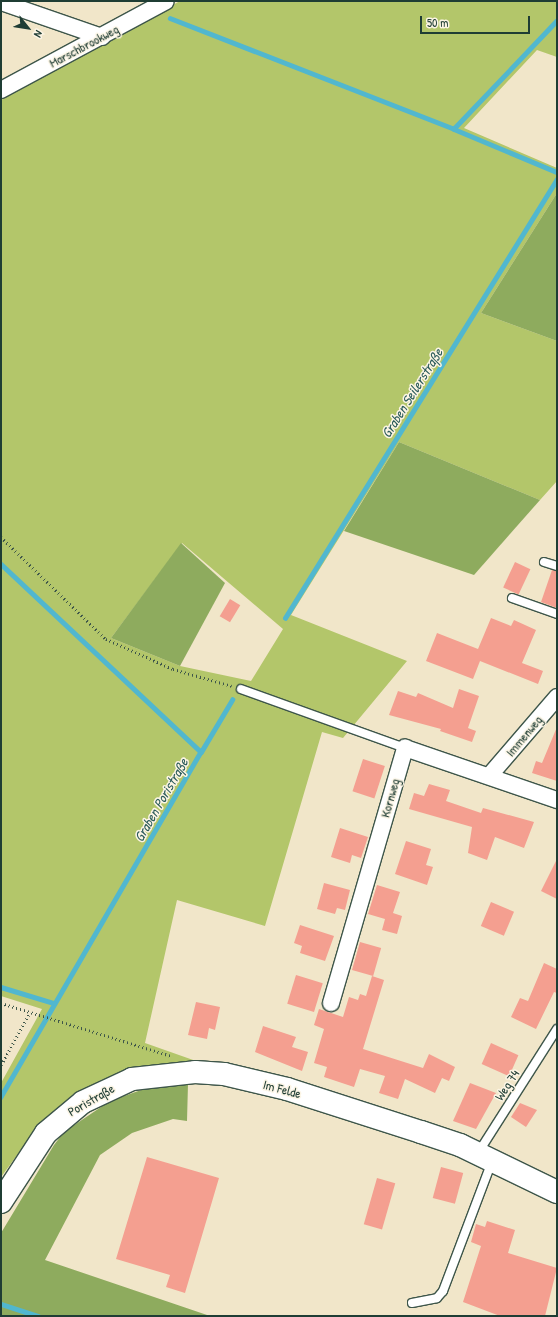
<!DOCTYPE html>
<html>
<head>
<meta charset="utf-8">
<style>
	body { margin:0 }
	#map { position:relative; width:558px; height:1317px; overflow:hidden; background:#f1e6c9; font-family:"Patrick Hand",sans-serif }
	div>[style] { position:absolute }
	.green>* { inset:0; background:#b3c66a }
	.forest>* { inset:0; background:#8eab5e }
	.stream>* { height:4.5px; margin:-2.25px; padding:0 2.25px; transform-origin:2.25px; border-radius:2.25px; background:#51b7cf }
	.building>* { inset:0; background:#f49f90; transform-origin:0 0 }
	.path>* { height:2.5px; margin-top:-1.25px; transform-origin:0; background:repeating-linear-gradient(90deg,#3e564a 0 1px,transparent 0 4px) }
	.roads { filter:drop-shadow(1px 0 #3e564a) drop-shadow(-1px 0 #3e564a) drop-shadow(0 1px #3e564a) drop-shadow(0 -1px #3e564a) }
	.lane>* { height:8px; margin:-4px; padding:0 4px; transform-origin:4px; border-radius:4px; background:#fff }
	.street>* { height:16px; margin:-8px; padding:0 8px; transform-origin:8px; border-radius:8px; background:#fff }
	.secondary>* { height:22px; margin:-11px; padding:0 11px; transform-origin:11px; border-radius:11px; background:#fff }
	span { translate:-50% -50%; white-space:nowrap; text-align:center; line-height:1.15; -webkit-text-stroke:3px #fcf5e5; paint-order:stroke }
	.street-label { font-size:13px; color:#1f3d34 }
	.water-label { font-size:14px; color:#2c5c5b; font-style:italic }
	.frame { position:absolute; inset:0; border:2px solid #1f3d34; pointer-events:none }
	.north { position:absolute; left:8px; top:8px; width:40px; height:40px; -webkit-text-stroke:3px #fcf5e5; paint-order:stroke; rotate:120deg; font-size:11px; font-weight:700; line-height:16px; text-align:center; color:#1f3d34 }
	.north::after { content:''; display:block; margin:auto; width:14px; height:18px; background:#1f3d34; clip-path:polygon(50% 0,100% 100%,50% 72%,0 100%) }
	.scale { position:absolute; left:420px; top:16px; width:110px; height:18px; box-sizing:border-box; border:2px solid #1f3d34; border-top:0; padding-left:5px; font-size:12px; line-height:14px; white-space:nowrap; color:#1f3d34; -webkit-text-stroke:3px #fcf5e5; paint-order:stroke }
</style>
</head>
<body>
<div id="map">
	<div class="green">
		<i style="clip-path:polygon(evenodd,180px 1px,557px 1px,557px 57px,537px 50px,464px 128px,557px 168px,557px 193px,481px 313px,557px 341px,557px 481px,540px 500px,399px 442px,291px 615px,407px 661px,343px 738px,322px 732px,265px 926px,177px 900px,145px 1043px,196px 1061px,133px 1069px,101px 1080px,65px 1103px,37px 1128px,1px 1177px,1px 1083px,42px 1009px,1px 996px,1px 100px,180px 1px,182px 543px,283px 629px,251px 681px,180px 666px,111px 638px,182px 543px)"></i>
	</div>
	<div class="forest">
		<i style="clip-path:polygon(557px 193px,557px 341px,481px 313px)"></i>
		<i style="clip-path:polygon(399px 442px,540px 500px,474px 575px,344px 531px)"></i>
		<i style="clip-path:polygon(181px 543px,225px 583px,180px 666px,111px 638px)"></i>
		<i style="clip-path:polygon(178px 1083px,188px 1084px,187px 1121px,173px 1119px,132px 1133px,100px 1155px,45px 1260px,210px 1316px,1px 1316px,1px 1233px,54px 1145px,64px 1132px,110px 1101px,144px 1089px)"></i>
	</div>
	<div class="stream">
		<i style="left:170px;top:18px;width:305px;rotate:21.3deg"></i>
		<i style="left:557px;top:21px;width:149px;rotate:133.6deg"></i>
		<i style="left:454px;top:129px;width:112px;rotate:22.7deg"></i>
		<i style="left:1px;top:564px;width:274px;rotate:43.2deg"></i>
		<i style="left:201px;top:752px;width:399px;rotate:120.1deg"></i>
		<i style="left:285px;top:618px;width:516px;rotate:-58.22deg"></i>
		<i style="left:201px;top:752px;width:61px;rotate:-59.2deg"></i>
		<i style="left:1px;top:987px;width:55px;rotate:16.8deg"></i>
		<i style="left:1px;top:1304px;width:39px;rotate:18deg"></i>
	</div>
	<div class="building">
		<i style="left:515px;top:562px;width:17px;height:28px;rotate:25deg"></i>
		<i style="clip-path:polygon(552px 570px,557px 571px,557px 608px,541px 602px)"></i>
		<i style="left:230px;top:599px;width:12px;height:20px;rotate:31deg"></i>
		<i style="clip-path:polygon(491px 618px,511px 626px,514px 620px,536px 630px,522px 663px,543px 671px,538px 684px,480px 661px,473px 679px,426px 661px,437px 633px,478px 649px)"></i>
		<i style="clip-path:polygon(459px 689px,479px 696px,468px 728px,476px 731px,472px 742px,440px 731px,441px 729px,389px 715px,398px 691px,416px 697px,418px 693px,453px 708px)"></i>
		<i style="clip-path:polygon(557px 727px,557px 781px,532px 773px,536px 761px,542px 763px)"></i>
		<i style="left:363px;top:759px;width:23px;height:34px;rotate:18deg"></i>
		<i style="clip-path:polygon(429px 784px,450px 790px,446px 801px,481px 813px,483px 808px,534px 822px,524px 848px,495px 837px,487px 860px,468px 853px,472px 827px,409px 809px,414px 793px,424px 796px)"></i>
		<i style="clip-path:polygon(340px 828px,368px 837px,361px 858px,352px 855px,350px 863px,331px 857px)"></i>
		<i style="clip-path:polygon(406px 841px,431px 849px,426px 865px,433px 867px,427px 885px,395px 874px)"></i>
		<i style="clip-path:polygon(557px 859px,557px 899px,541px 891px)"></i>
		<i style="clip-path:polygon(324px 883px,350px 890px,345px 910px,337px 908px,335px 914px,317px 909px)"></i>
		<i style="clip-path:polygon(377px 885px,400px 892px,393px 913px,402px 916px,397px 934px,382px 930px,385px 919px,368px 914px)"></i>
		<i style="left:491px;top:902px;width:25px;height:26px;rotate:23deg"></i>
		<i style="clip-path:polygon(300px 925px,334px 936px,325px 961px,300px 953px,302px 946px,294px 943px)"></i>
		<i style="left:360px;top:942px;width:22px;height:29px;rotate:16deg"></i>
		<i style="clip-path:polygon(544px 963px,557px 969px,557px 993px,554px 992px,536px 1029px,511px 1017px,520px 998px,528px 1001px)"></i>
		<i style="left:296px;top:975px;width:28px;height:30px;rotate:17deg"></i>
		<i style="clip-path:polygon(372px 976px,384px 980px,363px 1049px,423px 1068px,429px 1054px,455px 1067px,449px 1081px,442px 1078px,435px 1093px,405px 1079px,398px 1099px,379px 1093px,385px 1076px,360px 1069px,354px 1087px,324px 1077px,327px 1067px,314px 1063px,324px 1029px,314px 1025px,319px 1009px,343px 1017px,349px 997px,358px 1000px,360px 994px,366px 996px)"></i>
		<i style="clip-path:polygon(196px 1002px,220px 1007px,215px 1030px,209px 1028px,207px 1039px,188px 1035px)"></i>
		<i style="clip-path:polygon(263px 1026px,296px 1037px,292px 1047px,308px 1052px,302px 1071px,255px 1052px)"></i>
		<i style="left:491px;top:1043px;width:30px;height:23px;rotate:24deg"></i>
		<i style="clip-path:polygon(470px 1083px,496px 1093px,476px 1129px,453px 1121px)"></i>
		<i style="clip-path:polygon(520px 1103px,537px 1110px,526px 1127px,511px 1117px)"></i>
		<i style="clip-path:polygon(147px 1157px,219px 1178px,185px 1293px,166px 1287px,170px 1275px,116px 1259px)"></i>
		<i style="left:441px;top:1167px;width:23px;height:32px;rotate:15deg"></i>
		<i style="left:377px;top:1178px;width:19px;height:48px;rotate:16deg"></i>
		<i style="clip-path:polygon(487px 1221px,515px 1230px,508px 1253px,557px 1268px,545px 1316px,500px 1316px,463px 1302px,481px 1246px,471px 1242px,476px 1224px,485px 1227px)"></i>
	</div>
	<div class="path">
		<i style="left:1px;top:537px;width:146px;rotate:44.2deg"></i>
		<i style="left:106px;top:639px;width:73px;rotate:24.1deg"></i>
		<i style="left:173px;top:669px;width:61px;rotate:16.1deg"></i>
		<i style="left:1px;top:1003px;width:178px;rotate:17.3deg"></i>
		<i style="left:1px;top:1065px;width:60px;rotate:-61.3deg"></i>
	</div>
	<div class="roads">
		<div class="lane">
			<i style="left:544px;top:562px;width:14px;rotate:17deg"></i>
			<i style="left:512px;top:598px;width:48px;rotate:19.6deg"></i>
			<i style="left:241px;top:689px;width:174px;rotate:19.8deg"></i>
			<i style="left:478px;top:1153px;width:147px;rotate:-57.5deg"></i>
			<i style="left:412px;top:1303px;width:25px;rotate:-11deg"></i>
			<i style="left:437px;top:1298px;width:9px;rotate:-49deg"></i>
			<i style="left:443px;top:1291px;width:139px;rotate:-69.3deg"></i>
		</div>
		<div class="street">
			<i style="left:1px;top:2px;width:107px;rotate:19.1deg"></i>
			<i style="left:1px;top:90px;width:187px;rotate:-28.3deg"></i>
			<i style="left:490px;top:775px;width:103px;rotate:-49.3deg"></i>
			<i style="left:331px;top:1003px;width:266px;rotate:-73.8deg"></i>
			<i style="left:405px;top:748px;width:161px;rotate:18.9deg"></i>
		</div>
		<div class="secondary">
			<i style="left:1px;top:1202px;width:82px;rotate:-56.9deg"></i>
			<i style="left:46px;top:1133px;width:48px;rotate:-40deg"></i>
			<i style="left:83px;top:1102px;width:54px;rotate:-25.1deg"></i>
			<i style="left:132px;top:1079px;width:63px;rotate:-6.3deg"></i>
			<i style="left:195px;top:1072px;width:29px;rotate:4deg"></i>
			<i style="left:224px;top:1074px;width:65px;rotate:13.4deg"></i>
			<i style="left:287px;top:1089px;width:141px;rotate:17.8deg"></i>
			<i style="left:421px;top:1132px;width:41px;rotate:18.4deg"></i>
			<i style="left:460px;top:1145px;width:108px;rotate:25.9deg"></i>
		</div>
	</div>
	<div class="street-label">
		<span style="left:84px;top:46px;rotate:-28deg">Marschbrookweg</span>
		<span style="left:524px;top:736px;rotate:-50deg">Immenweg</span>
		<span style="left:390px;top:798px;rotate:-74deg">Kornweg</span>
		<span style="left:507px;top:1085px;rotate:-57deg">Weg 74</span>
		<span style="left:282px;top:1089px;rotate:15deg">Im Felde</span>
		<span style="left:91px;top:1100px;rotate:-30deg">Poristraße</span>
	</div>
	<div class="water-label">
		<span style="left:412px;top:393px;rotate:-58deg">Graben Seilerstraße</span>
		<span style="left:161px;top:800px;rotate:-60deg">Graben Poristraße</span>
	</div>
	<div class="frame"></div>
	<div class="north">N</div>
	<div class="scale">50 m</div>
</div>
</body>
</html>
